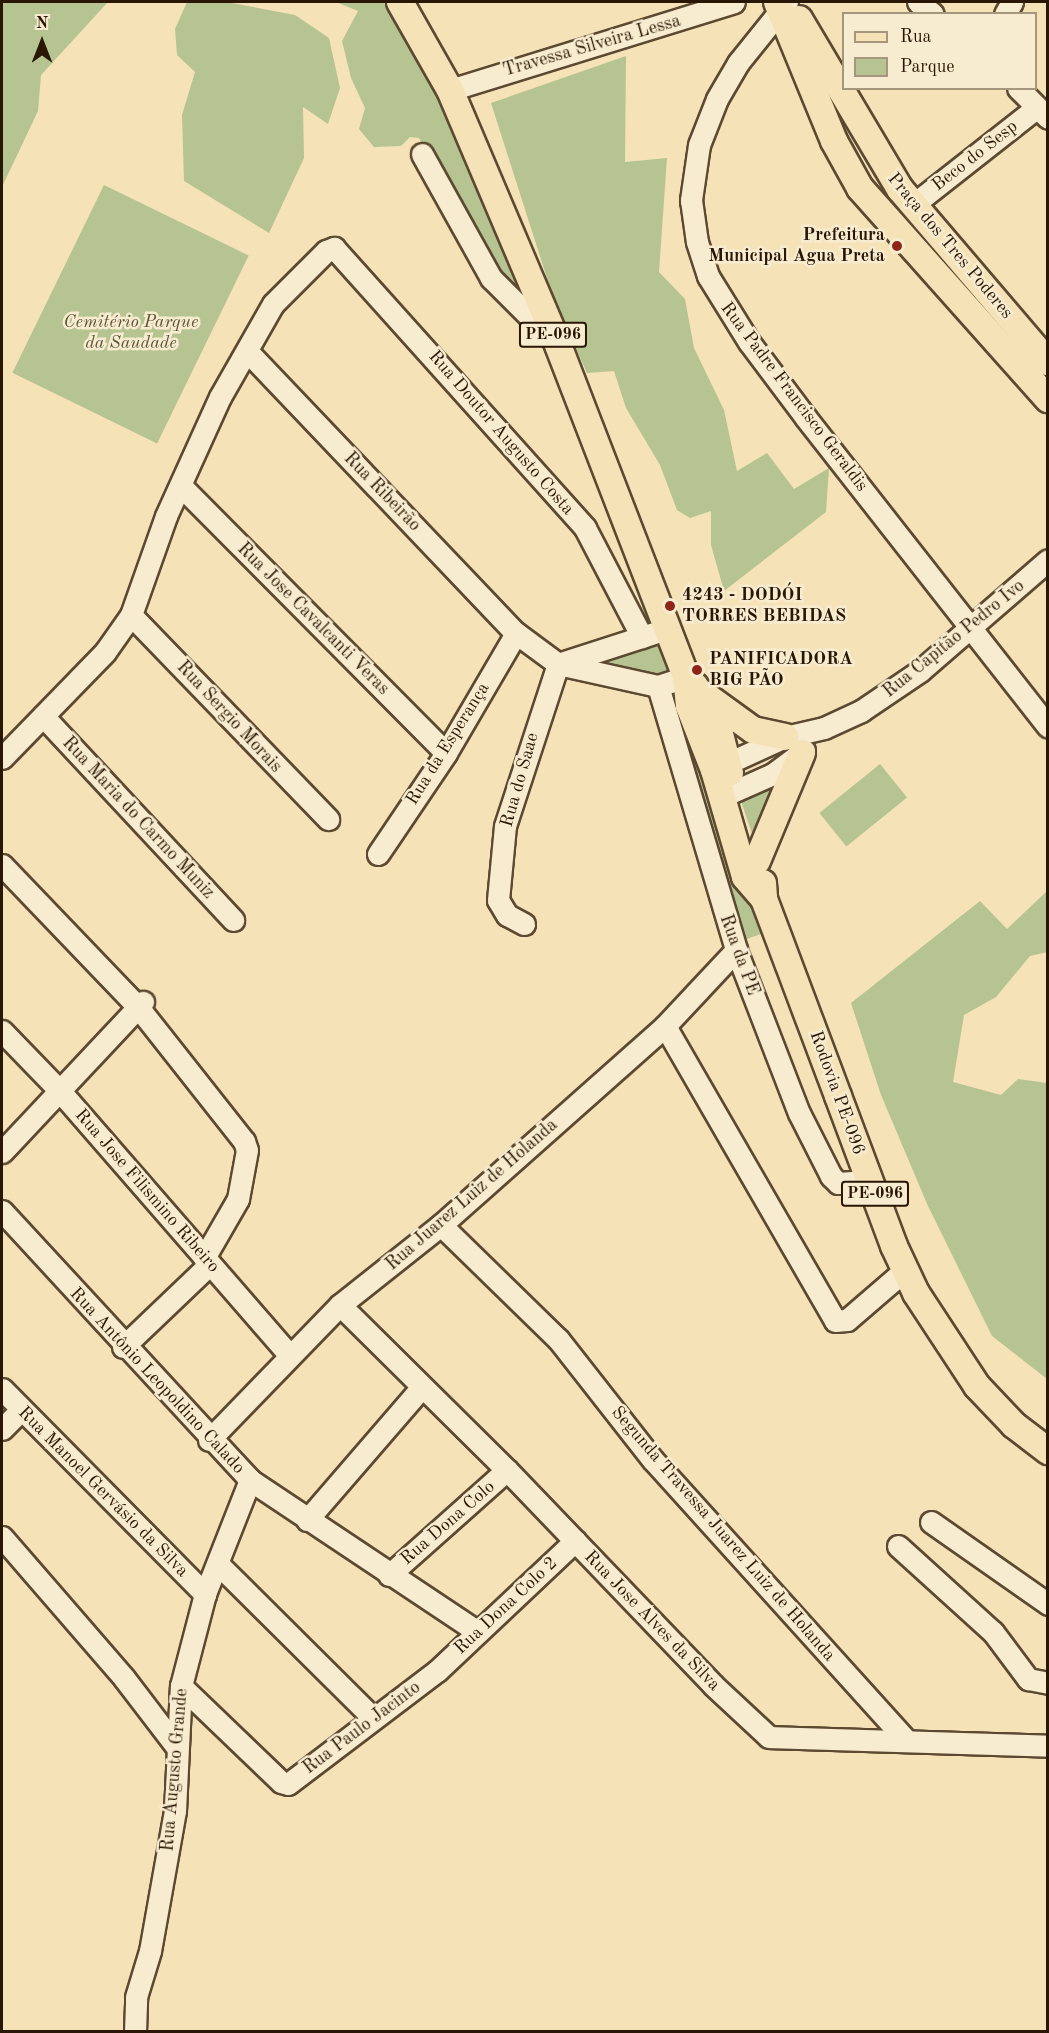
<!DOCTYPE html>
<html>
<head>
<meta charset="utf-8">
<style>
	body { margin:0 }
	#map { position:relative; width:1049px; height:2033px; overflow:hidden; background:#f5e2b7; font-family:"Old Standard TT",serif }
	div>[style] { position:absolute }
	.green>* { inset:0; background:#b6c492; transform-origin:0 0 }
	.roads { filter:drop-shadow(2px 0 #5c4931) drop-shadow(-2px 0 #5c4931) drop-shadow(0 2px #5c4931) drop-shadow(0 -2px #5c4931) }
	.minor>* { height:21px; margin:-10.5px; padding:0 10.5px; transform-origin:10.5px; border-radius:10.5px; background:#f8ecd0 }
	.major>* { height:26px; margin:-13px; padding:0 13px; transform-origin:13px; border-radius:13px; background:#f5e2b7 }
	.dots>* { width:16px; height:16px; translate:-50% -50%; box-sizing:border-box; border:3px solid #f8ecd0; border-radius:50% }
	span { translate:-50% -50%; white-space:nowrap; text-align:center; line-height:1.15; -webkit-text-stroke:5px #f8ecd0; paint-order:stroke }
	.shield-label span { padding:2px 4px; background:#f8ecd0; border:2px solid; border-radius:4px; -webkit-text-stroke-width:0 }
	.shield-label { font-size:16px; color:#291604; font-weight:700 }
	.street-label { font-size:18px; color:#291604 }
	.poi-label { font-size:18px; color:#291604; font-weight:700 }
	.right { translate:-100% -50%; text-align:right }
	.left { translate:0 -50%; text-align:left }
	.park-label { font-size:18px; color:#5a5336; font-style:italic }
	.frame { position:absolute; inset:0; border:3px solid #291604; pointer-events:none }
	.legend { position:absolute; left:842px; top:12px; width:195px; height:78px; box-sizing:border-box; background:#f8ecd0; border:2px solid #a5967e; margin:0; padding:8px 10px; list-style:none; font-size:18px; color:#291604 }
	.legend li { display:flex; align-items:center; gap:12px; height:30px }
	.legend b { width:30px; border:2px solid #a5967e }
	.north { position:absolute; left:12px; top:12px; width:60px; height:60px; -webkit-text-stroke:4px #f8ecd0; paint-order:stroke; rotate:0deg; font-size:16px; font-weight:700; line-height:24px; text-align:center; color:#291604 }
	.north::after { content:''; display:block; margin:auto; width:21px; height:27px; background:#291604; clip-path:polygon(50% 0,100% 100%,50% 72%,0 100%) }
</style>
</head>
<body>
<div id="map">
	<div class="green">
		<i style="clip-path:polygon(2px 2px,108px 2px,41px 75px,38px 111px,2px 187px)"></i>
		<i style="clip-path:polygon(187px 2px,232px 3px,295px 15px,329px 38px,340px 88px,328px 124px,303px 107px,304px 158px,269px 233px,184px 181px,182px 115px,195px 72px,177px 55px,175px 29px)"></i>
		<i style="clip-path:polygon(336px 2px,404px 2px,532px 307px,501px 271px,419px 138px,410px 137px,401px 146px,374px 147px,359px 129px,365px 108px,351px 78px,342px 41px,358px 11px)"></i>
		<i style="clip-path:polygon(626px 56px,625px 162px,667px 158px,659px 272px,685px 299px,694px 348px,724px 410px,737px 471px,767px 453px,794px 489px,829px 468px,826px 512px,724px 591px,711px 545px,711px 511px,690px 518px,677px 510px,660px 465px,626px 408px,614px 371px,587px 373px,554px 300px,491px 103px)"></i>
		<i style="left:104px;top:185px;width:161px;height:209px;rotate:26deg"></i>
		<i style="clip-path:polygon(657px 639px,671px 678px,655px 682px,591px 661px)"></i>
		<i style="clip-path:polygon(681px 709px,761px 934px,741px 941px,668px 714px)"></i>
		<i style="left:880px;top:764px;width:43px;height:78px;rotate:51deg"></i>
		<i style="clip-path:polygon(788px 777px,757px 848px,736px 787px)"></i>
		<i style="clip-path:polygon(1047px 891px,1047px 952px,1030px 956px,996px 997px,964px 1015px,953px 1082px,1001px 1095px,1018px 1079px,1047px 1083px,1047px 1379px,992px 1336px,928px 1206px,881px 1095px,851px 1003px,980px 901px,1007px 929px)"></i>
	</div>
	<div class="roads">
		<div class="minor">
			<i style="left:787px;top:2px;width:78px;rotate:128.8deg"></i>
			<i style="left:738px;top:63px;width:42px;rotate:120.3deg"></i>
			<i style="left:717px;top:99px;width:49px;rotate:111.4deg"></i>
			<i style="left:699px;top:145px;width:56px;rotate:98.3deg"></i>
			<i style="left:691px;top:200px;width:42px;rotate:81.9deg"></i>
			<i style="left:697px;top:242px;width:36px;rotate:72deg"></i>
			<i style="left:708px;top:276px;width:78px;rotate:58.2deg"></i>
			<i style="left:749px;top:342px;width:95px;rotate:53.1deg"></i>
			<i style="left:806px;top:418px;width:392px;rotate:51.9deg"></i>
			<i style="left:918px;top:2px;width:19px;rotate:39deg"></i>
			<i style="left:1005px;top:14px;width:14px;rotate:-60deg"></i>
			<i style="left:1018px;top:88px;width:42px;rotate:45deg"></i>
			<i style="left:450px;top:90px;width:297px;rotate:-17.2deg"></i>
			<i style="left:422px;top:154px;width:142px;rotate:60.9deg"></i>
			<i style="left:491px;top:278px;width:93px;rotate:45deg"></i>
			<i style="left:914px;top:204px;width:155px;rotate:-38.2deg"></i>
			<i style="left:247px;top:351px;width:390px;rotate:46.4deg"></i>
			<i style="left:516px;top:633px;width:52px;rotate:36.4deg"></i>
			<i style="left:558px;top:664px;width:102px;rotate:12.4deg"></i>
			<i style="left:658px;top:686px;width:29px;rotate:-18deg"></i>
			<i style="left:181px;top:486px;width:376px;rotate:45.2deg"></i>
			<i style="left:131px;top:615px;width:284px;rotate:46deg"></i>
			<i style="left:558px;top:664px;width:101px;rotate:-17.9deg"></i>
			<i style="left:658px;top:686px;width:275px;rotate:73.5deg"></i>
			<i style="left:736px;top:950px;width:175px;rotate:68.9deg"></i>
			<i style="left:799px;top:1113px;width:71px;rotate:63.1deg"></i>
			<i style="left:831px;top:1176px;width:10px;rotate:45deg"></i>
			<i style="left:838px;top:1183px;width:32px;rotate:-4deg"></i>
			<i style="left:43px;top:716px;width:279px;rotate:47deg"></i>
			<i style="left:2px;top:758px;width:148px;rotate:-45.8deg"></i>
			<i style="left:105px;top:652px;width:45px;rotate:-54.9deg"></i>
			<i style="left:131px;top:615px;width:105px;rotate:-70.5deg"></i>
			<i style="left:166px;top:516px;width:131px;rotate:-65.6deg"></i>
			<i style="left:220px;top:397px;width:107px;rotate:-60.3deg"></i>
			<i style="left:273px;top:304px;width:75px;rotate:-45deg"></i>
			<i style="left:326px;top:251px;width:9px;rotate:-21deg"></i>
			<i style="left:334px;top:248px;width:376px;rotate:48.1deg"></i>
			<i style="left:585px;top:528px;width:123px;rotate:62.4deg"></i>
			<i style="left:715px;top:769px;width:77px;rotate:-24.6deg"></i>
			<i style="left:785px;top:737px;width:40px;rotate:-13deg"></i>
			<i style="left:824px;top:728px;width:41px;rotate:-24.7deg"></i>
			<i style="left:861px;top:711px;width:71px;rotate:-34.1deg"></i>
			<i style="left:920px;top:671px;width:169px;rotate:-40.9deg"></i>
			<i style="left:721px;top:797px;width:57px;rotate:-23.9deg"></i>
			<i style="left:773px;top:774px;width:39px;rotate:-37deg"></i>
			<i style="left:378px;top:854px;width:122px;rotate:-56deg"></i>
			<i style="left:446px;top:753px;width:139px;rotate:-59.7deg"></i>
			<i style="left:2px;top:865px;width:197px;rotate:46.2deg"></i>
			<i style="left:138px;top:1007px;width:171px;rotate:51.7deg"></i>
			<i style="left:244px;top:1141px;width:9px;rotate:72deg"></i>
			<i style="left:247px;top:1150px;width:50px;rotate:100.4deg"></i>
			<i style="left:238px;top:1199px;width:68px;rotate:120deg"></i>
			<i style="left:524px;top:924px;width:19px;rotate:-152deg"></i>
			<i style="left:507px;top:915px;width:17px;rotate:-121deg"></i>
			<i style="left:498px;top:900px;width:74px;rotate:-84.6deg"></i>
			<i style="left:505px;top:826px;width:170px;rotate:-71.9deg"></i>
			<i style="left:665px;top:1026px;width:340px;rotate:60deg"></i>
			<i style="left:835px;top:1321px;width:12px;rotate:-5deg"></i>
			<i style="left:847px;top:1320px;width:77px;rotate:-40.8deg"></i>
			<i style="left:2px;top:1031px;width:82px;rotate:46deg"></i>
			<i style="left:59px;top:1090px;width:351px;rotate:49deg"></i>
			<i style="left:2px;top:1152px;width:206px;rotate:-46.8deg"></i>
			<i style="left:2px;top:1211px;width:366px;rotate:47.3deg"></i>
			<i style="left:250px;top:1480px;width:274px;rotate:33.7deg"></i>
			<i style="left:441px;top:1225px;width:163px;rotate:44.3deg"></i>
			<i style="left:558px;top:1339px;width:154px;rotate:51.9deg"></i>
			<i style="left:653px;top:1460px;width:376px;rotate:47.9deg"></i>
			<i style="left:340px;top:1305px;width:235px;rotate:44.7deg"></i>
			<i style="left:507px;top:1470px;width:298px;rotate:46.2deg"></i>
			<i style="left:713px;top:1685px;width:76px;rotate:42.9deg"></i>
			<i style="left:769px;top:1737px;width:279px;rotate:1.8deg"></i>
			<i style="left:123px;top:1347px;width:120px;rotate:-43.7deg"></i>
			<i style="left:2px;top:1389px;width:289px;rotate:45.3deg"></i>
			<i style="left:2px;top:1429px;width:27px;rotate:-45deg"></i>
			<i style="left:209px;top:1440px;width:188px;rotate:-45.9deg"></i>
			<i style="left:340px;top:1305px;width:129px;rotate:-38.4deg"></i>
			<i style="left:441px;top:1225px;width:300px;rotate:-41.6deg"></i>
			<i style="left:665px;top:1026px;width:104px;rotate:-46.9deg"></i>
			<i style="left:307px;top:1520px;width:174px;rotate:-49.2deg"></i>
			<i style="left:931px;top:1522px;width:143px;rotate:35deg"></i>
			<i style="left:2px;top:1537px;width:186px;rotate:49.1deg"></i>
			<i style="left:124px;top:1678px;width:86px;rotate:52.6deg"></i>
			<i style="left:898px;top:1546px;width:128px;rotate:42.2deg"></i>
			<i style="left:993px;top:1632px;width:59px;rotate:53.3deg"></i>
			<i style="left:1028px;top:1679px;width:20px;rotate:11deg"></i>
			<i style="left:218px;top:1564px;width:218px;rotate:44.8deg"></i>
			<i style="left:389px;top:1575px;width:158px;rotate:-41.7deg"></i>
			<i style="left:181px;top:1686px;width:139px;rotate:43.8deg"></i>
			<i style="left:281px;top:1782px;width:7px;rotate:16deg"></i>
			<i style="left:288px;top:1784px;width:187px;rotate:-37.2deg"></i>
			<i style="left:437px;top:1671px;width:190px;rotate:-43.3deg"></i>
			<i style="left:135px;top:2032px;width:35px;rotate:-88deg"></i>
			<i style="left:136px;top:1997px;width:48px;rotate:-73.1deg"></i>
			<i style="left:150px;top:1951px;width:142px;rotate:-79.9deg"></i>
			<i style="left:175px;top:1811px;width:125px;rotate:-87.3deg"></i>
			<i style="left:181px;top:1686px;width:95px;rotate:-75.4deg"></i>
			<i style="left:205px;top:1594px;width:123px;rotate:-68.5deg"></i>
		</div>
		<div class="major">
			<i style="left:400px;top:2px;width:101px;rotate:60.4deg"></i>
			<i style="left:450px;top:90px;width:277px;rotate:67deg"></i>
			<i style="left:558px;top:345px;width:356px;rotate:68.9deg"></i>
			<i style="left:686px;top:677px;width:29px;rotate:84deg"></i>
			<i style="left:689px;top:706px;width:69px;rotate:68.7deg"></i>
			<i style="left:714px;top:770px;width:111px;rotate:73.8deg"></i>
			<i style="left:745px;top:877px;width:29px;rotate:49deg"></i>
			<i style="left:777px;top:2px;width:150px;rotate:67.7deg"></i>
			<i style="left:834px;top:141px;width:54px;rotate:61deg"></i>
			<i style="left:860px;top:188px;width:283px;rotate:48.3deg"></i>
			<i style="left:799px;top:19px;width:198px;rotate:59.3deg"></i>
			<i style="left:900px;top:189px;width:228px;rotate:49.5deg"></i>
			<i style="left:695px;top:686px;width:54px;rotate:62.5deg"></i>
			<i style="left:720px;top:734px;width:40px;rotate:75.6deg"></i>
			<i style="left:702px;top:693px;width:63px;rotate:36deg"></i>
			<i style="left:753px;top:730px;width:33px;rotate:12deg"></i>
			<i style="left:757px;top:861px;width:117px;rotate:-67.4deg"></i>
			<i style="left:763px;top:883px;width:16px;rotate:86deg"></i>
			<i style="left:764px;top:899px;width:210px;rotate:69.4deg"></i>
			<i style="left:838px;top:1096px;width:160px;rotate:69.5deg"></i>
			<i style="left:894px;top:1246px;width:52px;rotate:64.9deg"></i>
			<i style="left:916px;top:1293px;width:111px;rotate:56.7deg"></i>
			<i style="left:977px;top:1386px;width:54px;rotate:46.5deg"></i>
			<i style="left:1014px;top:1425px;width:43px;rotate:37.4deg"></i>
		</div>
	</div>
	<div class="dots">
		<i style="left:897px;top:246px;background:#8f2418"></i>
		<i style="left:670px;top:606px;background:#8f2418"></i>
		<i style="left:697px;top:670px;background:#8f2418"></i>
	</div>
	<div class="shield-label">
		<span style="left:553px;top:335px">PE-096</span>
		<span style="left:875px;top:1194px">PE-096</span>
	</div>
	<div class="street-label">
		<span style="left:592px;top:46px;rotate:-16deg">Travessa Silveira Lessa</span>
		<span style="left:975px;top:156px;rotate:-38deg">Beco do Sesp</span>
		<span style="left:950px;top:246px;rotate:50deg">Praça dos Tres Poderes</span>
		<span style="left:794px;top:397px;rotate:53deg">Rua Padre Francisco Geraldis</span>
		<span style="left:501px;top:433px;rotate:49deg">Rua Doutor Augusto Costa</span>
		<span style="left:382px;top:492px;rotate:46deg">Rua Ribeirão</span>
		<span style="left:313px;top:619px;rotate:45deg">Rua Jose Cavalcanti Veras</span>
		<span style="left:954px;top:639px;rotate:-39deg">Rua Capitão Pedro Ivo</span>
		<span style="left:229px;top:717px;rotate:47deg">Rua Sergio Morais</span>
		<span style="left:448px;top:744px;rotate:-58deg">Rua da Esperança</span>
		<span style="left:520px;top:780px;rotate:-74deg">Rua do Saae</span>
		<span style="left:138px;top:818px;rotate:47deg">Rua Maria do Carmo Muniz</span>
		<span style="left:739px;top:955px;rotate:70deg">Rua da PE</span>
		<span style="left:837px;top:1093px;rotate:70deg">Rodovia PE-096</span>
		<span style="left:147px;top:1191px;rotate:49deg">Rua Jose Filismino Ribeiro</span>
		<span style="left:472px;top:1195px;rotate:-41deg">Rua Juarez Luiz de Holanda</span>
		<span style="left:157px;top:1381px;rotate:47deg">Rua Antônio Leopoldino Calado</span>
		<span style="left:103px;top:1492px;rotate:45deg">Rua Manoel Gervásio da Silva</span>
		<span style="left:448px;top:1523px;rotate:-41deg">Rua Dona Colo</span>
		<span style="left:723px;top:1534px;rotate:49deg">Segunda Travessa Juarez Luiz de Holanda</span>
		<span style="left:506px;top:1606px;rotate:-43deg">Rua Dona Colo 2</span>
		<span style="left:652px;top:1621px;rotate:46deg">Rua Jose Alves da Silva</span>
		<span style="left:362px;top:1728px;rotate:-37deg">Rua Paulo Jacinto</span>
		<span style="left:175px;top:1770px;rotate:-85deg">Rua Augusto Grande</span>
	</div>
	<div class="poi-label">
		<span class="right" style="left:885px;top:246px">Prefeitura<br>Municipal Agua Preta</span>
		<span class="left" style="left:682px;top:606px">4243 - DODÓI<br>TORRES BEBIDAS</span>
		<span class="left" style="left:709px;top:670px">PANIFICADORA<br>BIG PÃO</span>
	</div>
	<div class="park-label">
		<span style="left:131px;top:333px">Cemitério Parque<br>da Saudade</span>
	</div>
	<div class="frame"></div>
	<ul class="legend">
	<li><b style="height:8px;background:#f5e2b7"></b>Rua</li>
	<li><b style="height:16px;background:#b6c492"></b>Parque</li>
	</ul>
	<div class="north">N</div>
</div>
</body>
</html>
